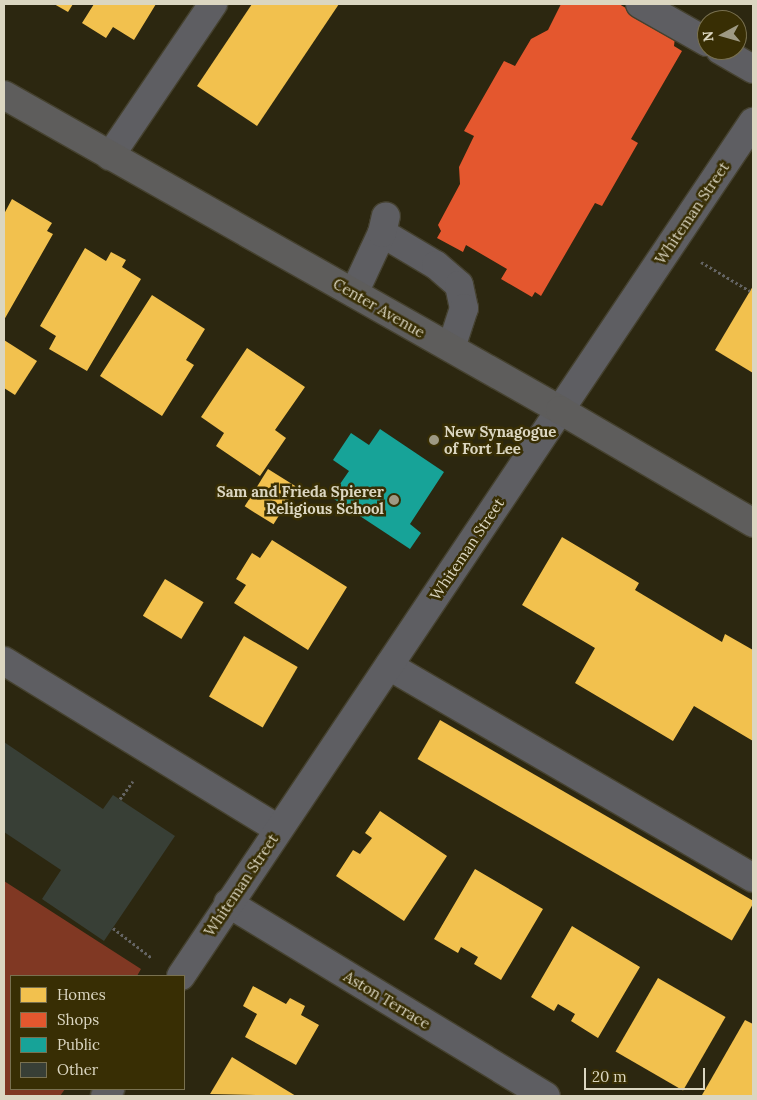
<!DOCTYPE html>
<html>
<head>
<meta charset="utf-8">
<style>
	body { margin:0 }
	#map { position:relative; width:757px; height:1100px; overflow:hidden; background:#2c2710; font-family:Lora,serif }
	div>[style] { position:absolute }
	.green>* { inset:0; background:#803823 }
	.homes>* { inset:0; background:#f2c14e; transform-origin:0 0 }
	.shops>* { inset:0; background:#e4572e }
	.public>* { inset:0; background:#17a398 }
	.building>* { inset:0; background:#383f36 }
	.path>* { height:3px; margin-top:-1.5px; transform-origin:0; background:repeating-linear-gradient(90deg,#646463 0 2.5px,transparent 0 5px) }
	.roads { filter:drop-shadow(1px 0 #45412f) drop-shadow(-1px 0 #45412f) drop-shadow(0 1px #45412f) drop-shadow(0 -1px #45412f) }
	.minor>* { height:28px; margin:-14px; padding:0 14px; transform-origin:14px; border-radius:14px; background:#5e5e62 }
	.major>* { height:28px; margin:-14px; padding:0 14px; transform-origin:14px; border-radius:14px; background:#5e5d5c }
	.dots>* { width:14px; height:14px; translate:-50% -50%; box-sizing:border-box; border:2px solid #382e04; border-radius:50% }
	span { translate:-50% -50%; white-space:nowrap; text-align:center; line-height:1.15; -webkit-text-stroke:5px #382e04; paint-order:stroke }
	.street-label { font-size:15px; color:#dbd6c1 }
	.poi-label { font-size:15px; color:#dbd6c1; font-weight:700 }
	.left { translate:0 -50%; text-align:left }
	.right { translate:-100% -50%; text-align:right }
	.frame { position:absolute; inset:0; border:5px solid #dbd6c1; pointer-events:none }
	.legend { position:absolute; left:10px; top:975px; width:175px; height:115px; box-sizing:border-box; background:#382e04; border:1px solid #797150; margin:0; padding:6px 9px; list-style:none; font-size:15px; color:#dbd6c1 }
	.legend li { display:flex; align-items:center; gap:10px; height:25px }
	.legend b { width:25px; border:1px solid #797150 }
	.north { position:absolute; left:697px; top:10px; width:50px; height:50px; box-sizing:border-box; background:#382e04; border:1px solid #797150; border-radius:50%; rotate:264deg; font-size:14px; font-weight:700; line-height:20px; text-align:center; color:#dbd6c1 }
	.north::after { content:''; display:block; margin:auto; width:18px; height:22px; background:#9e9983; clip-path:polygon(50% 0,100% 100%,50% 72%,0 100%) }
	.scale { position:absolute; left:584px; top:1068px; width:121px; height:22px; box-sizing:border-box; border:2px solid #dbd6c1; border-top:0; padding-left:6px; font-size:15px; line-height:18px; white-space:nowrap; color:#dbd6c1; -webkit-text-stroke:4px #382e04; paint-order:stroke }
</style>
</head>
<body>
<div id="map">
	<div class="green">
		<i style="clip-path:polygon(4px 881px,141px 969px,137px 976px,11px 976px,11px 1089px,65px 1089px,60px 1096px,4px 1096px)"></i>
	</div>
	<div class="homes">
		<i style="clip-path:polygon(54px 4px,73px 4px,68px 12px)"></i>
		<i style="clip-path:polygon(94px 4px,156px 4px,134px 40px,113px 27px,106px 38px,82px 23px)"></i>
		<i style="clip-path:polygon(252px 4px,339px 4px,257px 126px,197px 86px)"></i>
		<i style="clip-path:polygon(12px 199px,52px 223px,47px 231px,53px 234px,4px 320px,4px 214px)"></i>
		<i style="clip-path:polygon(85px 248px,106px 261px,111px 252px,126px 260px,122px 267px,141px 279px,87px 371px,49px 349px,56px 336px,40px 326px)"></i>
		<i style="clip-path:polygon(753px 286px,753px 373px,715px 350px)"></i>
		<i style="clip-path:polygon(152px 295px,205px 329px,186px 360px,194px 365px,162px 416px,100px 376px)"></i>
		<i style="clip-path:polygon(4px 340px,37px 361px,15px 395px,4px 388px)"></i>
		<i style="clip-path:polygon(247px 348px,305px 387px,275px 430px,286px 438px,260px 476px,216px 446px,224px 433px,201px 417px)"></i>
		<i style="left:268px;top:469px;width:34px;height:44px;rotate:32deg"></i>
		<i style="clip-path:polygon(562px 537px,639px 583px,635px 590px,722px 642px,725px 634px,753px 650px,753px 741px,694px 706px,673px 741px,575px 683px,595px 648px,522px 605px)"></i>
		<i style="clip-path:polygon(272px 540px,347px 587px,308px 650px,234px 603px,246px 585px,236px 579px,252px 553px,260px 558px)"></i>
		<i style="left:165px;top:579px;width:45px;height:43px;rotate:31deg"></i>
		<i style="left:244px;top:636px;width:62px;height:70px;rotate:30deg"></i>
		<i style="left:440px;top:720px;width:363px;height:45px;rotate:30deg"></i>
		<i style="clip-path:polygon(380px 811px,447px 856px,404px 921px,336px 876px,353px 850px,360px 854px,372px 838px,365px 833px)"></i>
		<i style="clip-path:polygon(475px 869px,543px 909px,501px 980px,474px 964px,478px 957px,461px 947px,458px 953px,434px 939px)"></i>
		<i style="clip-path:polygon(572px 926px,640px 967px,598px 1038px,571px 1021px,575px 1014px,558px 1004px,554px 1011px,531px 997px)"></i>
		<i style="left:658px;top:978px;width:78px;height:85px;rotate:30deg"></i>
		<i style="clip-path:polygon(253px 986px,286px 1004px,290px 998px,305px 1006px,301px 1015px,319px 1025px,296px 1065px,245px 1037px,257px 1014px,243px 1006px)"></i>
		<i style="clip-path:polygon(745px 1020px,753px 1024px,753px 1096px,702px 1095px)"></i>
		<i style="clip-path:polygon(232px 1057px,296px 1096px,210px 1094px)"></i>
	</div>
	<div class="shops">
		<i style="clip-path:polygon(561px 4px,619px 4px,675px 37px,674px 46px,682px 51px,631px 139px,638px 143px,602px 206px,595px 203px,541px 296px,535px 292px,532px 297px,501px 279px,507px 269px,466px 245px,463px 252px,437px 238px,441px 231px,438px 225px,460px 184px,459px 167px,474px 136px,464px 131px,504px 61px,515px 66px,531px 39px,548px 30px)"></i>
	</div>
	<div class="public">
		<i style="clip-path:polygon(380px 429px,444px 472px,410px 524px,421px 533px,410px 549px,331px 497px,349px 471px,333px 460px,351px 433px,369px 445px)"></i>
	</div>
	<div class="building">
		<i style="clip-path:polygon(4px 742px,103px 809px,113px 795px,175px 836px,104px 941px,42px 899px,61px 870px,4px 832px)"></i>
	</div>
	<div class="path">
		<i style="left:701px;top:262px;width:57px;rotate:30.6deg"></i>
		<i style="left:120px;top:799px;width:22px;rotate:-54deg"></i>
		<i style="left:113px;top:928px;width:49px;rotate:37.6deg"></i>
	</div>
	<div class="roads">
		<div class="minor">
			<i style="left:640px;top:4px;width:77px;rotate:29.6deg"></i>
			<i style="left:720px;top:50px;width:38px;rotate:30deg"></i>
			<i style="left:110px;top:156px;width:184px;rotate:-55.9deg"></i>
			<i style="left:382px;top:233px;width:63px;rotate:30.7deg"></i>
			<i style="left:436px;top:265px;width:30px;rotate:41deg"></i>
			<i style="left:459px;top:285px;width:24px;rotate:78deg"></i>
			<i style="left:464px;top:308px;width:42px;rotate:108deg"></i>
			<i style="left:354px;top:293px;width:66px;rotate:-65deg"></i>
			<i style="left:382px;top:233px;width:17px;rotate:-77deg"></i>
			<i style="left:4px;top:661px;width:321px;rotate:31.5deg"></i>
			<i style="left:389px;top:666px;width:421px;rotate:30.2deg"></i>
			<i style="left:228px;top:903px;width:372px;rotate:31.3deg"></i>
			<i style="left:181px;top:976px;width:1028px;rotate:-56.19deg"></i>
			<i style="left:105px;top:1096px;width:9px;rotate:-54deg"></i>
		</div>
		<div class="major">
			<i style="left:4px;top:95px;width:639px;rotate:29.53deg"></i>
			<i style="left:560px;top:410px;width:224px;rotate:30.3deg"></i>
		</div>
	</div>
	<div class="dots">
		<i style="left:434px;top:440px;background:#9e9983"></i>
		<i style="left:394px;top:500px;background:#9e9983"></i>
	</div>
	<div class="street-label">
		<span style="left:692px;top:213px;rotate:-56deg">Whiteman Street</span>
		<span style="left:379px;top:308px;rotate:30deg">Center Avenue</span>
		<span style="left:467px;top:549px;rotate:-56deg">Whiteman Street</span>
		<span style="left:241px;top:885px;rotate:-56deg">Whiteman Street</span>
		<span style="left:387px;top:1000px;rotate:31deg">Aston Terrace</span>
	</div>
	<div class="poi-label">
		<span class="left" style="left:444px;top:440px">New Synagogue<br>of Fort Lee</span>
		<span class="right" style="left:384px;top:500px">Sam and Frieda Spierer<br>Religious School</span>
	</div>
	<div class="frame"></div>
	<ul class="legend">
	<li><b style="height:14px;background:#f2c14e"></b>Homes</li>
	<li><b style="height:14px;background:#e4572e"></b>Shops</li>
	<li><b style="height:14px;background:#17a398"></b>Public</li>
	<li><b style="height:14px;background:#383f36"></b>Other</li>
	</ul>
	<div class="north">N</div>
	<div class="scale">20 m</div>
</div>
</body>
</html>
